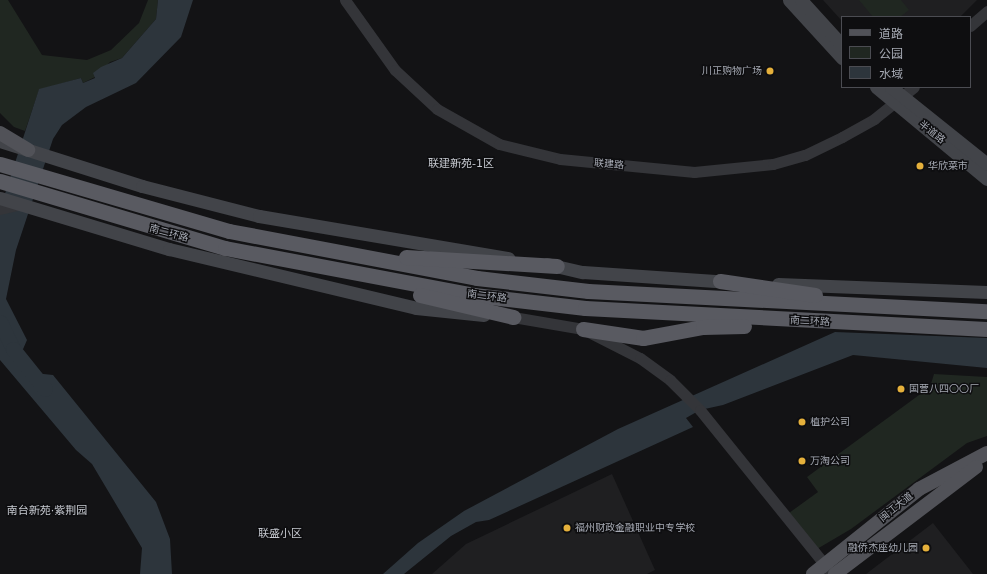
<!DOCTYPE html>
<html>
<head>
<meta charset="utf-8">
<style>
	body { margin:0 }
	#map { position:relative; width:987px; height:574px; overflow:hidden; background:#131315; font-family:"DejaVu Sans","Noto Sans SC",sans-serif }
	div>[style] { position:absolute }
	.built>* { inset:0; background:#1f1f21 }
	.green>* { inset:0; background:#202721 }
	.water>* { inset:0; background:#2d353c }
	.river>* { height:15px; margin:-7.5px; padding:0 7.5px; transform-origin:7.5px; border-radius:7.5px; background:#2d353c }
	.tertiary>* { height:11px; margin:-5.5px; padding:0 5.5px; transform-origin:5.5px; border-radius:5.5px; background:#343539 }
	.secondary>* { height:13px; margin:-6.5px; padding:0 6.5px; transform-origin:6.5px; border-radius:6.5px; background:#424449 }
	.primary>* { height:14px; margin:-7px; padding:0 7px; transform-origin:7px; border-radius:7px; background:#515258 }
	.trunk>* { height:15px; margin:-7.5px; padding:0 7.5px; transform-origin:7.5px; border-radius:7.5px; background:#595a61 }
	.dots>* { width:11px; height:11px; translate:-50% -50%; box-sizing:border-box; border:2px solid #0e0e10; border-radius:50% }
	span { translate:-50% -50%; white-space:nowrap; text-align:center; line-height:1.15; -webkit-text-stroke:3px #0e0e10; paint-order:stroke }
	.poi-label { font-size:10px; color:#a6aab4 }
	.right { translate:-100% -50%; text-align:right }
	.left { translate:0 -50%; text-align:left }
	.street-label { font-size:10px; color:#a6aab4 }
	.neighbourhood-label { font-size:11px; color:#c6c9d0 }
	.legend { position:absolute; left:841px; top:16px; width:130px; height:72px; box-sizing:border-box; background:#0e0e10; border:1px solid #4b4c52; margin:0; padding:5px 7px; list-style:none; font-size:12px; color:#a6aab4 }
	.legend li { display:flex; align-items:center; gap:8px; height:20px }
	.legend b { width:20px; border:1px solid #4b4c52 }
</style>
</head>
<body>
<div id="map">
	<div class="built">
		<i style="clip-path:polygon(823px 0,977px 0,960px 17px,842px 17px,842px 21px)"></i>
		<i style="clip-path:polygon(612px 474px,655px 570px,647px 574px,432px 574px,466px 544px)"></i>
		<i style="clip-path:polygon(933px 523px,973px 574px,866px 574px)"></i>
	</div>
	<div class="green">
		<i style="clip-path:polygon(0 0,8px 0,42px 55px,87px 60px,111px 50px,139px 23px,148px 0,158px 0,156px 19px,122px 58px,110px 62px,95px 77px,83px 83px,81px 78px,39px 90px,25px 131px,14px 127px,0 113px)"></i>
		<i style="clip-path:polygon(859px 0,901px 0,909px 10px,900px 17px,873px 17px)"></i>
		<i style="clip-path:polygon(934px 374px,987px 377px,987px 436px,967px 443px,851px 529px,817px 549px,789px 513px,818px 492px,807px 477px,930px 387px)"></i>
	</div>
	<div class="water">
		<i style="clip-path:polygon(158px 0,193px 0,181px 37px,136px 83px,86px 107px,62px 125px,53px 139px,16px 250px,6px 299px,27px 340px,17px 363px,25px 372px,53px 375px,156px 502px,170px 539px,172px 574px,140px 574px,142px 548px,92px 464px,76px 450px,0 360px,0 209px,39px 89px,81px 78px,83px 83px,95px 78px,93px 73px,101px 67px,122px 58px,156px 19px)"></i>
		<i style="clip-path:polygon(835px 332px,987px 338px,987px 368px,853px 355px,723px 405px,700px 410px,686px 418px,693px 427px,489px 520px,476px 522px,451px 536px,404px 574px,383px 574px,418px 543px,464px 511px,618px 429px)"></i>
	</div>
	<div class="river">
		<i style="left:0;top:322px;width:30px;rotate:64deg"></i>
		<i style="left:13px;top:349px;width:51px;rotate:51.3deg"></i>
	</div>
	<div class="tertiary">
		<i style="left:345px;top:0;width:86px;rotate:54.5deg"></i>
		<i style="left:395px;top:70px;width:57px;rotate:42.9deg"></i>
		<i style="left:437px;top:109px;width:71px;rotate:29.4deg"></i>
		<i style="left:499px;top:144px;width:63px;rotate:13.8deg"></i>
		<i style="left:560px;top:159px;width:135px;rotate:5.5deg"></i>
		<i style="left:694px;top:172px;width:79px;rotate:-5.8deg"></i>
		<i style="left:773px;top:164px;width:33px;rotate:-16deg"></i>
		<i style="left:805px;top:155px;width:41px;rotate:-25.9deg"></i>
		<i style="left:842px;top:137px;width:37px;rotate:-29deg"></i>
		<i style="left:874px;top:119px;width:51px;rotate:-38.7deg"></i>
		<i style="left:970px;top:26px;width:23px;rotate:-41deg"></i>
		<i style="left:0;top:209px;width:18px;rotate:-13deg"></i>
		<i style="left:513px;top:317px;width:71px;rotate:9.7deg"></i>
		<i style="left:583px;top:329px;width:64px;rotate:27deg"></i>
		<i style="left:640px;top:358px;width:37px;rotate:36deg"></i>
		<i style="left:670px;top:380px;width:42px;rotate:45deg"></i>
		<i style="left:700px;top:410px;width:206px;rotate:51.1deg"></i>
	</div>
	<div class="secondary">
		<i style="left:789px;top:0;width:79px;rotate:47.6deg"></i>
		<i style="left:801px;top:0;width:61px;rotate:47.7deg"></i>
		<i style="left:876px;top:87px;width:144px;rotate:39.7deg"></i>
		<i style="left:891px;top:87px;width:123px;rotate:38.7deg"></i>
		<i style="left:0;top:141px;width:149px;rotate:17.6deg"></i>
		<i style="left:142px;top:186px;width:121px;rotate:14.4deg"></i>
		<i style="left:259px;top:216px;width:253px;rotate:9.6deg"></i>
		<i style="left:0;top:198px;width:177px;rotate:16.8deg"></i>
		<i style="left:169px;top:249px;width:254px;rotate:13.4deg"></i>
		<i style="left:416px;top:308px;width:68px;rotate:5.9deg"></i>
		<i style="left:547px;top:264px;width:37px;rotate:13deg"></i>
		<i style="left:583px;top:272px;width:147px;rotate:3.9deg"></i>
		<i style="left:778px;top:284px;width:209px;rotate:2.2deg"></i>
	</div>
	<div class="primary">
		<i style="left:0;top:133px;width:33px;rotate:31deg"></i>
		<i style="left:813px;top:574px;width:136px;rotate:-38.7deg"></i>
		<i style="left:919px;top:489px;width:77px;rotate:-27.9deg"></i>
		<i style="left:835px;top:574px;width:177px;rotate:-37.2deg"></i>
	</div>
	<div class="trunk">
		<i style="left:0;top:164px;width:239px;rotate:16.3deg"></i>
		<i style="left:229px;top:231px;width:252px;rotate:10.7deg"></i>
		<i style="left:477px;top:278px;width:112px;rotate:6.7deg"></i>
		<i style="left:588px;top:291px;width:400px;rotate:2.9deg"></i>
		<i style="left:0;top:181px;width:235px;rotate:16.6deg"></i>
		<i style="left:225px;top:248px;width:253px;rotate:10.7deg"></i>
		<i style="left:474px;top:295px;width:112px;rotate:6.7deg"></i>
		<i style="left:585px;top:308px;width:403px;rotate:3deg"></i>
		<i style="left:406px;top:257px;width:151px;rotate:3.4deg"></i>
		<i style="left:720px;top:281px;width:96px;rotate:8.4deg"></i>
		<i style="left:420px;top:295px;width:96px;rotate:13.3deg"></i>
		<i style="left:583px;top:329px;width:61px;rotate:8.5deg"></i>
		<i style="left:643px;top:338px;width:61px;rotate:-10.4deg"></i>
		<i style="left:703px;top:327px;width:41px;rotate:-1.4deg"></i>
	</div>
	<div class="dots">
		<i style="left:770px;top:71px;background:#e5b03b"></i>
		<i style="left:920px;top:166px;background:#e5b03b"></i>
		<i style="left:901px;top:389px;background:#e5b03b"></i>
		<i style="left:802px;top:422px;background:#e5b03b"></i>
		<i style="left:802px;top:461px;background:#e5b03b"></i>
		<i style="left:567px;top:528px;background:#e5b03b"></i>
		<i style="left:926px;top:548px;background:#e5b03b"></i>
	</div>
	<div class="poi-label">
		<span class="right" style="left:762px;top:71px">川正购物广场</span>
		<span class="left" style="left:928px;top:166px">华欣菜市</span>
		<span class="left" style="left:909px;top:389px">国营八四〇〇厂</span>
		<span class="left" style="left:810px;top:422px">植护公司</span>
		<span class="left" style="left:810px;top:461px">万淘公司</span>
		<span class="left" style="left:575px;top:528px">福州财政金融职业中专学校</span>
		<span class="right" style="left:918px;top:548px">融侨杰座幼儿园</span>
	</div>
	<div class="street-label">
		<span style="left:932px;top:132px;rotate:38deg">半道路</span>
		<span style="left:609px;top:164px;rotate:5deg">联建路</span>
		<span style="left:169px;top:233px;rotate:15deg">南二环路</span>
		<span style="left:487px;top:296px;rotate:7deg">南二环路</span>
		<span style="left:810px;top:321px;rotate:3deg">南二环路</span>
		<span style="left:896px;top:507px;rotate:-39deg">闽江大道</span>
	</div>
	<div class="neighbourhood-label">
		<span style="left:461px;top:164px">联建新苑-1区</span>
		<span style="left:47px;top:511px">南台新苑·紫荆园</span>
		<span style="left:280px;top:534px">联盛小区</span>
	</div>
	<ul class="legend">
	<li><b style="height:5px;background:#515258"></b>道路</li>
	<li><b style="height:11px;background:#202721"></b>公园</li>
	<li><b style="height:11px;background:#2d353c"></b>水域</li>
	</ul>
</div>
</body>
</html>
